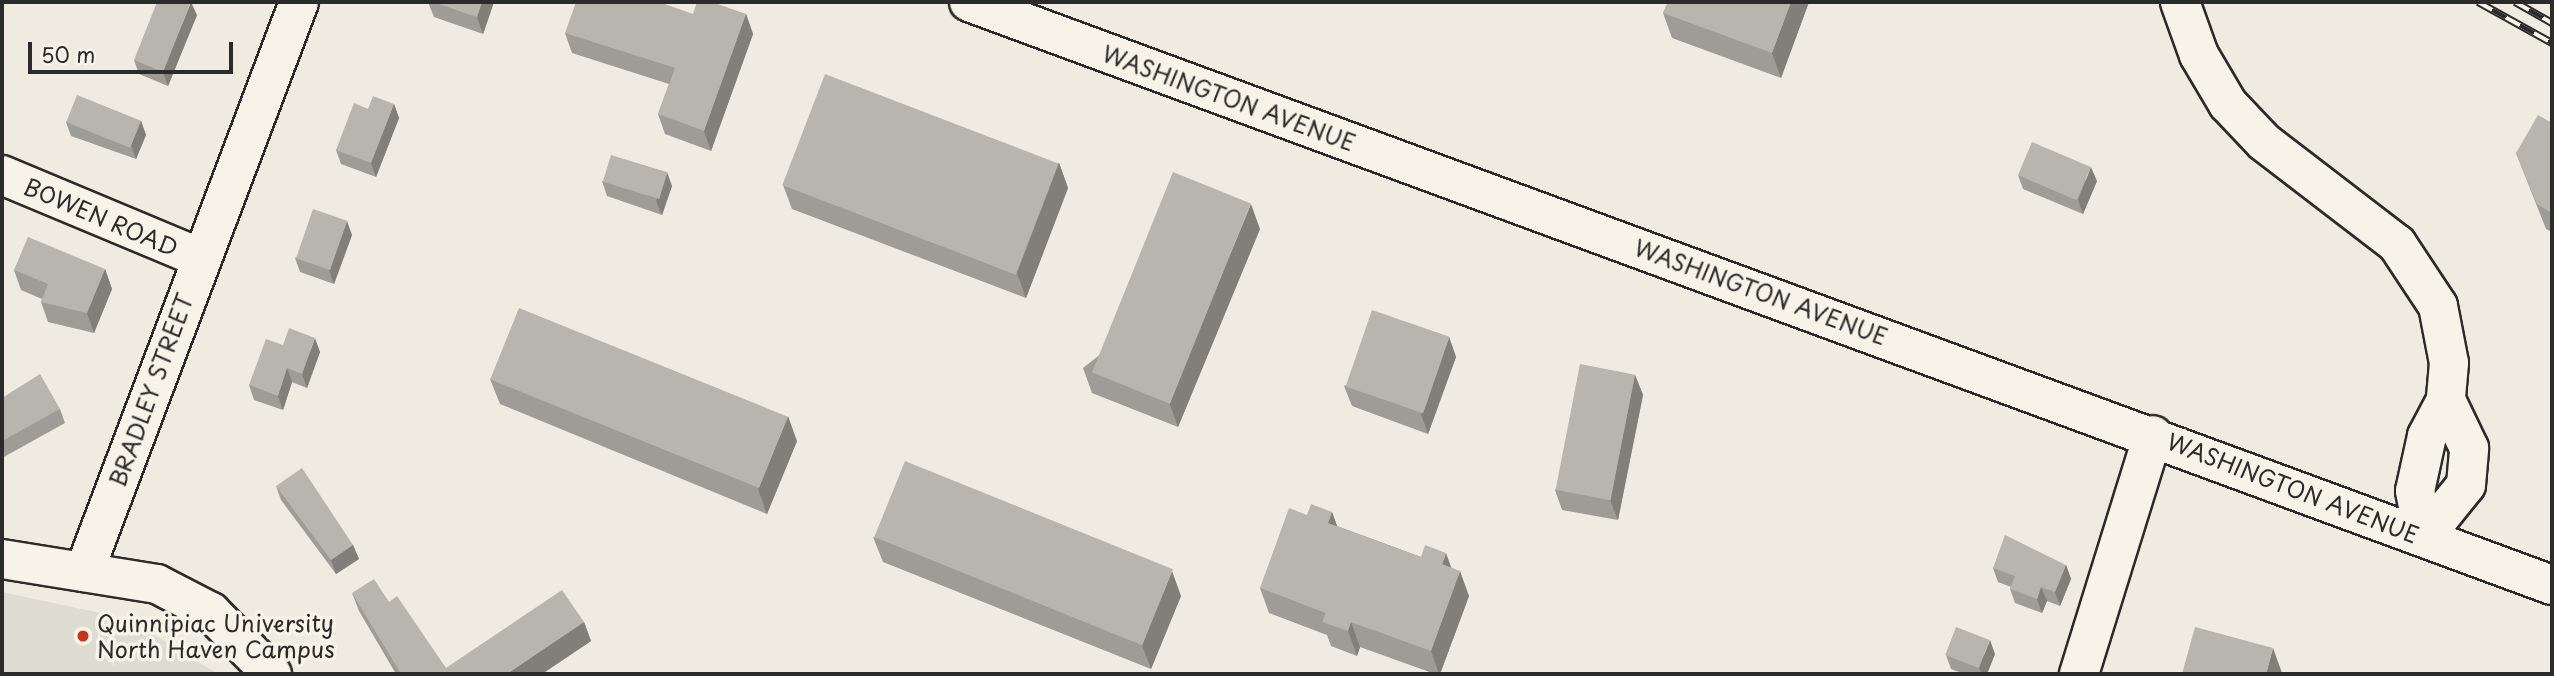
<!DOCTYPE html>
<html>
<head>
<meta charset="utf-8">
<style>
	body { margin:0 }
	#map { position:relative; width:2554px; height:676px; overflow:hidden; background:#efebe0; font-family:"Playpen Sans",sans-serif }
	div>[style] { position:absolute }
	.built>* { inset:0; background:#dedbd1 }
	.roads { filter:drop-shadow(2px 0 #2b2b2b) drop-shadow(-2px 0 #2b2b2b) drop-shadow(0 2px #2b2b2b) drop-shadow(0 -2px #2b2b2b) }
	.minor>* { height:38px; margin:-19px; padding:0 19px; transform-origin:19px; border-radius:19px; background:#f7f3e8 }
	.major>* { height:38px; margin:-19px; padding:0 19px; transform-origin:19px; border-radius:19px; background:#f7f3e8 }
	.rail>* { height:8px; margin-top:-4px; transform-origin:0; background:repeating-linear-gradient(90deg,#f7f3e8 0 16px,#2b2b2b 0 32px); box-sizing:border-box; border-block:2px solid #2b2b2b }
	.wall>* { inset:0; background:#9e9c96 }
	.shaded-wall>* { inset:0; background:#817f7a }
	.building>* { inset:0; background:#b8b5ae; transform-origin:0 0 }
	.dots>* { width:19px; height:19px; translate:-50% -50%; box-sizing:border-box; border:4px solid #f7f3e8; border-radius:50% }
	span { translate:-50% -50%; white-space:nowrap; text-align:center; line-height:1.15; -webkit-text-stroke:7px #f7f3e8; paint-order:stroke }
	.street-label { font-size:23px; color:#2b2b2b }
	.poi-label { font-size:23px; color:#2b2b2b }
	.left { translate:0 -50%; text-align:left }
	.frame { position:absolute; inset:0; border:4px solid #2b2b2b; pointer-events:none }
	.scale { position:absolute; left:28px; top:42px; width:205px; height:32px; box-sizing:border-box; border:4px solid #2b2b2b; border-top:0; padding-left:9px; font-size:21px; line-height:24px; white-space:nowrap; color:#2b2b2b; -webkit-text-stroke:5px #f7f3e8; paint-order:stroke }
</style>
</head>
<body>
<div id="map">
	<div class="built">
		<i style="clip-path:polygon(2px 592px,128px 619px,218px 674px,2px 674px)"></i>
	</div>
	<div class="roads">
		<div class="minor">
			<i style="left:2180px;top:2px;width:56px;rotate:70.3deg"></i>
			<i style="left:2199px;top:55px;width:57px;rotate:59.4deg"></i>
			<i style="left:2228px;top:104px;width:52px;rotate:46.5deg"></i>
			<i style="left:2264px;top:142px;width:168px;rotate:37.5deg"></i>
			<i style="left:2397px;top:244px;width:74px;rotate:56.5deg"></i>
			<i style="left:2438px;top:306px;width:58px;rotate:79.1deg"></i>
			<i style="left:2449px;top:363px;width:37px;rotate:95deg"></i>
			<i style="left:2446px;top:400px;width:41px;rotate:117.8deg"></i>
			<i style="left:2427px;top:436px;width:56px;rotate:102.3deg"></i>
			<i style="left:2415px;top:491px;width:47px;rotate:78.9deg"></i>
			<i style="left:2424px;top:537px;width:67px;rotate:-51.1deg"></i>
			<i style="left:2466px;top:485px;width:37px;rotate:-85deg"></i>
			<i style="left:2469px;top:448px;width:53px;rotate:-115.6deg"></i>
			<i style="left:2px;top:175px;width:215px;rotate:22.7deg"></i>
			<i style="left:2px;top:559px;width:157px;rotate:9.2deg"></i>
			<i style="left:157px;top:584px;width:61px;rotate:27.4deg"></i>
			<i style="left:211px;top:612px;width:87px;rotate:45.5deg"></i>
			<i style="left:84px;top:572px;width:609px;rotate:-69.33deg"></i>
			<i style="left:2079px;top:674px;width:250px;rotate:-72.8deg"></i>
		</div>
		<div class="major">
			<i style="left:969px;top:2px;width:1687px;rotate:20.22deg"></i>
		</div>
	</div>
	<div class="rail">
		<i style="left:2478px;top:2px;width:85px;rotate:29deg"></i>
		<i style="left:2515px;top:2px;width:43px;rotate:29.6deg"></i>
	</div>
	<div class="wall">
		<i style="clip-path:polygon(428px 2px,494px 2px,483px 34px,434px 17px)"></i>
		<i style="clip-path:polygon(1668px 2px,1809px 2px,1781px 78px,1672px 38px,1663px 13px)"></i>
		<i style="clip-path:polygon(693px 14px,746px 14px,753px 34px,711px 151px,665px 134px,658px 114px,669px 84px,572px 53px,565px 33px)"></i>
		<i style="clip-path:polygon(197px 15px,168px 86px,139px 74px,134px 60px)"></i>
		<i style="clip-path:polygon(394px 104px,399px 118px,376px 177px,341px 164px,336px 150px,368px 109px)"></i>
		<i style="clip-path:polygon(141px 121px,146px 135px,136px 159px,71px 136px,66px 122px)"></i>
		<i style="clip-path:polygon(2552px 123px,2552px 232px,2546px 229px,2516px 153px)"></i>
		<i style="clip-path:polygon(1059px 163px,1068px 188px,1026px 298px,792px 209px,783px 185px)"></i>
		<i style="clip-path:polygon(2018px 175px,2097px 181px,2083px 214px,2023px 189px)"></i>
		<i style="clip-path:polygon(602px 181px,672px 186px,662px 215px,607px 196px)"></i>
		<i style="clip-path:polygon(1260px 229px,1178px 427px,1092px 393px,1083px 368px)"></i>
		<i style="clip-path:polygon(352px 235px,334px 284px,300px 272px,295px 258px)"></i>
		<i style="clip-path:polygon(105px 269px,112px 289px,94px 333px,48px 322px,41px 302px,42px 299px,21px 290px,14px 270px)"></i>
		<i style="clip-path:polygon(1449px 337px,1456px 357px,1428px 434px,1352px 406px,1344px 386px)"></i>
		<i style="clip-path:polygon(283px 345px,320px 352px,307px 388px,292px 382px,283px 410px,254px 400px,249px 385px)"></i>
		<i style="clip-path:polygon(1635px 375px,1643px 395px,1618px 520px,1562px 510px,1555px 490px)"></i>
		<i style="clip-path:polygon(490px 379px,797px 441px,767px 514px,500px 404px)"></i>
		<i style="clip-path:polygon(2px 398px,60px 409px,65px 423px,2px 458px)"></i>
		<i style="clip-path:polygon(276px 486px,353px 545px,359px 559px,336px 574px,281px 500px)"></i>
		<i style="clip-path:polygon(1332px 512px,1337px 526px,1451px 568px,1469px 596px,1440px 674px,1435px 674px,1360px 647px,1357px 656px,1331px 646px,1327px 635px,1269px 613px,1260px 588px,1307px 515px)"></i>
		<i style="clip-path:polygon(873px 537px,1181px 596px,1151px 669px,883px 562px)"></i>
		<i style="clip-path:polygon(2066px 565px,2071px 579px,2060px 606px,2047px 601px,2042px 613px,2015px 603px,2010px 589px,2011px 587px,1998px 582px,1993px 568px)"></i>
		<i style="clip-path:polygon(352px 593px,446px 668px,584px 622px,591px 641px,542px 674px,396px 674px,359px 611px)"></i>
		<i style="clip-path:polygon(1995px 654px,1987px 674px,1964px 674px,1951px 669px,1946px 655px)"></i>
	</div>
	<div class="shaded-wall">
		<i style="clip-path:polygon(191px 2px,197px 15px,168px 86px,163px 72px)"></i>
		<i style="clip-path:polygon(482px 2px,494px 2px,483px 34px,477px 17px)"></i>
		<i style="clip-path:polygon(1791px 2px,1809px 2px,1781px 78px,1772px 53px)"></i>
		<i style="clip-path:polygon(746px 14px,753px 34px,711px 151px,704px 131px)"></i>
		<i style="clip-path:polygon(394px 104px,399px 118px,376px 177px,371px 163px)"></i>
		<i style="clip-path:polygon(141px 121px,146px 135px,136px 159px,131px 145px)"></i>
		<i style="clip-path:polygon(1059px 163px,1068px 188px,1026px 298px,1017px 273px)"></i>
		<i style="clip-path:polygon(2091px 167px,2097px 181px,2083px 214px,2078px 200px)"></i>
		<i style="clip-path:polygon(667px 172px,672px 186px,662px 215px,656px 201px)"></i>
		<i style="clip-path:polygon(1251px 204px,1260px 229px,1178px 427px,1169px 402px)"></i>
		<i style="clip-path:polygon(347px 221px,352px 235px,334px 284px,329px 270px)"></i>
		<i style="clip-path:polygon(105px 269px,112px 289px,94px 333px,87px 313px)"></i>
		<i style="clip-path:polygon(1449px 337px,1456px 357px,1428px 434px,1421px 414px)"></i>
		<i style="clip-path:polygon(315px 338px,320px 352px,307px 388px,302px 374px)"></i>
		<i style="clip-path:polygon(287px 368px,292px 382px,283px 410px,278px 396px)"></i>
		<i style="clip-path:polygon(1635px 375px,1643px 395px,1618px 520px,1610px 500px)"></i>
		<i style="clip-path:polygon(788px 416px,797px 441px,767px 514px,758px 489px)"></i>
		<i style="clip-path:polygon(1332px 512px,1341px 537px,1328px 523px)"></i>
		<i style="clip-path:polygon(353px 545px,359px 559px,336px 574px,331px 560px)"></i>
		<i style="clip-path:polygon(1446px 553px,1455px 578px,1442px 564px)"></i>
		<i style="clip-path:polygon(2066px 565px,2071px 579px,2060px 606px,2055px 592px)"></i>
		<i style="clip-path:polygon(1172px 571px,1181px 596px,1151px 669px,1142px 645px)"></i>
		<i style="clip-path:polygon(1460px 571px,1469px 596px,1440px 674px,1439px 674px,1431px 651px)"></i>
		<i style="clip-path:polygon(2041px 587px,2047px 601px,2042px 613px,2037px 599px)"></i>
		<i style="clip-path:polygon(584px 622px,591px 641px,542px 674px,507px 674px)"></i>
		<i style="clip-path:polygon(1351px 622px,1360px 647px,1357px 656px,1348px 631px)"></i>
		<i style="clip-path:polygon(1990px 640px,1995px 654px,1987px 674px,1982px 674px,1979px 668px)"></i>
		<i style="clip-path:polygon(2273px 648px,2282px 673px,2281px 674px,2266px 674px)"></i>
	</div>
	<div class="building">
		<i style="clip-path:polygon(157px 2px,191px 2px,163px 72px,134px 60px)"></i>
		<i style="clip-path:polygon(433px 2px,482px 2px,477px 17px)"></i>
		<i style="clip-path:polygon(576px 2px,659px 2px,693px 14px,697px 2px,712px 2px,746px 14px,704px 131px,658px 114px,675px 68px,565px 33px)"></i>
		<i style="clip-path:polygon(1668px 2px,1791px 2px,1772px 53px,1663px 13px)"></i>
		<i style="left:825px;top:74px;width:250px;height:119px;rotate:21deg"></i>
		<i style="left:77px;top:95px;width:69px;height:29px;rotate:22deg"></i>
		<i style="clip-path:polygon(373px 96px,394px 104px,371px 163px,336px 150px,354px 103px,368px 109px)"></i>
		<i style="clip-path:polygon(2538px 115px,2552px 123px,2552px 213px,2537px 204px,2516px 153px)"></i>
		<i style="left:2032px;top:142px;width:64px;height:36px;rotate:23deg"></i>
		<i style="left:611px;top:155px;width:59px;height:28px;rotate:17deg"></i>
		<i style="left:1173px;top:172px;width:84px;height:216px;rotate:22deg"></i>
		<i style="left:313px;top:209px;width:36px;height:52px;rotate:19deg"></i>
		<i style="clip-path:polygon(28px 237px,105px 269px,87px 313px,41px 302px,48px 284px,14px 270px)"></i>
		<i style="left:519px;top:308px;width:290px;height:77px;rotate:22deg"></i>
		<i style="left:1372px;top:310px;width:82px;height:81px;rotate:19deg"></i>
		<i style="clip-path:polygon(289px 328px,315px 338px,302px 374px,287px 368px,278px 396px,249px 385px,266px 339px,283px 345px)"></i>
		<i style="left:1580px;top:364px;width:56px;height:128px;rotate:11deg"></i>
		<i style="clip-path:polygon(40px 374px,60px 409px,2px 441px,2px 398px)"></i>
		<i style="left:905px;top:461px;width:289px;height:82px;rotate:22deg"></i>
		<i style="clip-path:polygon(302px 468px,353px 545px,331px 560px,276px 486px)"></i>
		<i style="clip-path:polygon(1311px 504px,1332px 512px,1328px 523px,1421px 557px,1425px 545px,1446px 553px,1442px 564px,1460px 571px,1431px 651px,1351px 622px,1348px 631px,1322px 622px,1326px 613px,1260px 588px,1289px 508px,1307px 515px)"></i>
		<i style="clip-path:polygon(2005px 535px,2066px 565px,2055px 592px,2041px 587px,2037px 599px,2010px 589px,2015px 576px,1993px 568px)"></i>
		<i style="clip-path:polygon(374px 579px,389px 602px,397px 596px,446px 668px,562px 590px,584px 622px,507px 674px,401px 674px,352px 593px)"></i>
		<i style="left:1956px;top:627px;width:36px;height:30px;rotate:21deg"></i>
		<i style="clip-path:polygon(2195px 627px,2273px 648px,2266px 674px,2182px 674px)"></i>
	</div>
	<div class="dots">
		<i style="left:83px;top:636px;background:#c8321e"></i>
	</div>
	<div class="street-label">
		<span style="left:1229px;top:98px;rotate:20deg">WASHINGTON AVENUE</span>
		<span style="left:101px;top:217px;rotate:23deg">BOWEN ROAD</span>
		<span style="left:1761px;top:292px;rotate:20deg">WASHINGTON AVENUE</span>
		<span style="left:151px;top:390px;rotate:-70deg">BRADLEY STREET</span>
		<span style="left:2293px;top:488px;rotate:21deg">WASHINGTON AVENUE</span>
	</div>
	<div class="poi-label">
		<span class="left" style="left:97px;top:636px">Quinnipiac University<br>North Haven Campus</span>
	</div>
	<div class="frame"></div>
	<div class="scale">50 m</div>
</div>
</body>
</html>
